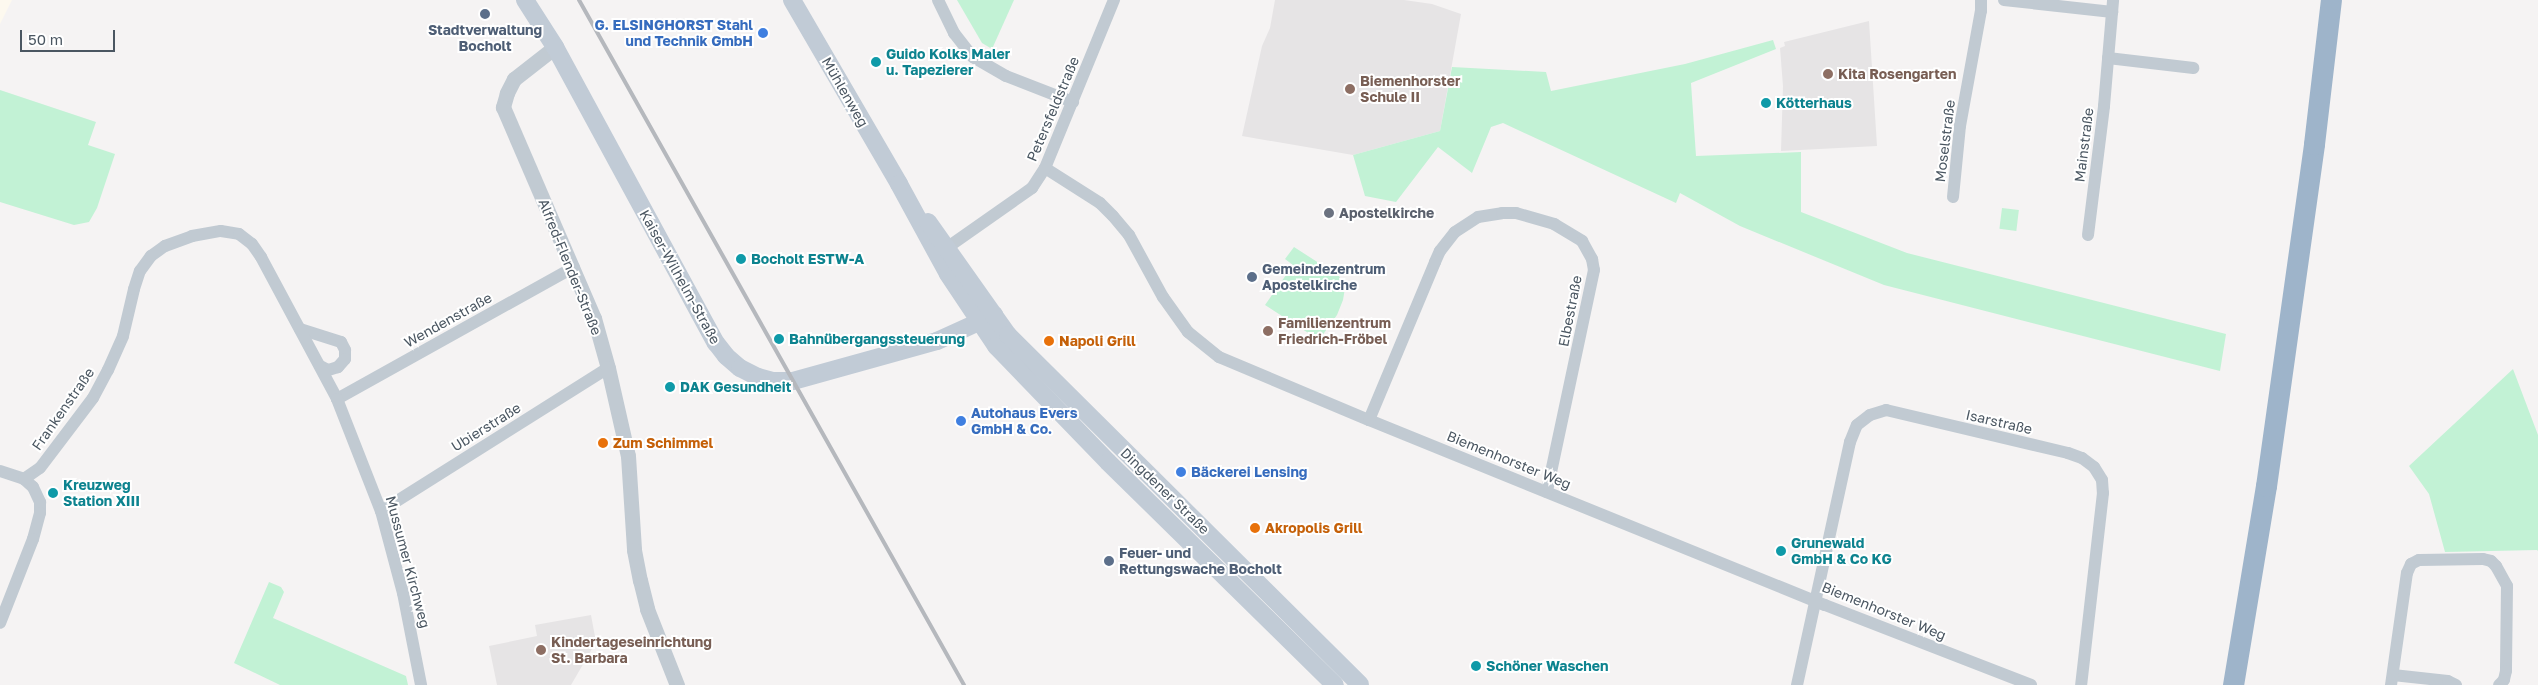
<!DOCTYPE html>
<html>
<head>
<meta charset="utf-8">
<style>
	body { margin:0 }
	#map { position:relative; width:2538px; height:685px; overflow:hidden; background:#f5f3f3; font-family:"Golos Text",sans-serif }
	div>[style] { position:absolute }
	.commercial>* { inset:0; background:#fdf9ef }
	.education>* { inset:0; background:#e6e4e5 }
	.green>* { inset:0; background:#c2f2d5; transform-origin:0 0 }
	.minor>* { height:12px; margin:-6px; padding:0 6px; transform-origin:6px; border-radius:6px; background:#c1cad2 }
	.tertiary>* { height:15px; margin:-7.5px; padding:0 7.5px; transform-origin:7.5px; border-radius:7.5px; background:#c1cad2 }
	.secondary>* { height:18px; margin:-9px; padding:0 9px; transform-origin:9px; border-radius:9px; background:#c1cbd6 }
	.trunk>* { height:21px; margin:-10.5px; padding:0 10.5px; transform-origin:10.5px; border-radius:10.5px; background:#9eb4ca }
	.rail>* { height:4px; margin:-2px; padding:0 2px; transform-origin:2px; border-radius:2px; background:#b5b8bd }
	.dots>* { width:14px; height:14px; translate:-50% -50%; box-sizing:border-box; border:2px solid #fff; border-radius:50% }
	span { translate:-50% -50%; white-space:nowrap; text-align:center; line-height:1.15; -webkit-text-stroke:4px #fff; paint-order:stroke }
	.shop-label { font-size:14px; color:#366cbe; font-weight:700 }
	.right { translate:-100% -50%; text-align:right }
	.left { translate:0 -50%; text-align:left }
	.service-label { font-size:14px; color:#4e5e75; font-weight:700 }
	.culture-label { font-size:14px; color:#0d838f; font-weight:700 }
	.education-label { font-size:14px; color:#785e54; font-weight:700 }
	.street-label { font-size:14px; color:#4a5661 }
	.worship-label { font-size:14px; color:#5b616d; font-weight:700 }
	.food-label { font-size:14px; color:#c56008; font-weight:700 }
	.scale { position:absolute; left:20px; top:30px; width:95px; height:22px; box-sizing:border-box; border:2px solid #4a5661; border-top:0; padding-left:6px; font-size:15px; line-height:18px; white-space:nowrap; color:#4a5661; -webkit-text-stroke:4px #fff; paint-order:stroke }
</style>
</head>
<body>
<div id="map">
	<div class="commercial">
		<i style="clip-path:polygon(0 0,12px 0,0 24px)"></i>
	</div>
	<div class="education">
		<i style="clip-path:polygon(1275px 0,1404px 0,1432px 4px,1461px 14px,1440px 131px,1353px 155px,1242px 136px,1262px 46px,1270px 28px)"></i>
		<i style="clip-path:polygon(1869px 21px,1877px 146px,1781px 151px,1783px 86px,1780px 48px,1785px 46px,1784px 42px)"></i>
		<i style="clip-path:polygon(591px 615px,596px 642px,571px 685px,497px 685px,489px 646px,537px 636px,535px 625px)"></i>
	</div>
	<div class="green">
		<i style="clip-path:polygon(957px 0,1014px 0,992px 49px,982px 43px)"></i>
		<i style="clip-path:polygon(1773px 40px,1776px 49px,1691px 83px,1696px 156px,1801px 152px,1801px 212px,1907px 253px,2226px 334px,2220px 371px,1884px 285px,1740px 226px,1680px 193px,1676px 203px,1503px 123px,1491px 127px,1472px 173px,1438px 147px,1396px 202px,1365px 196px,1353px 155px,1440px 131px,1452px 67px,1546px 72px,1551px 91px,1685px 64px)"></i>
		<i style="clip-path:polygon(0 90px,96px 122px,88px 145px,115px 154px,97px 208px,89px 222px,74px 225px,0 202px)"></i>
		<i style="left:2002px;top:208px;width:17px;height:21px;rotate:7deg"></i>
		<i style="clip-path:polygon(1294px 247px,1339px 276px,1345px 288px,1343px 300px,1337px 315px,1319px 340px,1265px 305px,1293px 265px,1285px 259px)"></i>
		<i style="clip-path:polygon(2513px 369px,2538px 435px,2538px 551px,2537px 550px,2445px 552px,2429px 494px,2409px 466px)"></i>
		<i style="clip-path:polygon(269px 582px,281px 587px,284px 592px,273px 618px,406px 676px,408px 685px,280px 685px,234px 663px)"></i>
	</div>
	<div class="minor">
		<i style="left:938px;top:0;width:37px;rotate:64deg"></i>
		<i style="left:954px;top:33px;width:31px;rotate:52deg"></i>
		<i style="left:973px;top:57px;width:38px;rotate:30deg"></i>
		<i style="left:1006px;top:76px;width:72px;rotate:21.2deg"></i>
		<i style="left:2004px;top:0;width:109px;rotate:6.3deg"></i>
		<i style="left:2108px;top:58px;width:86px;rotate:6.7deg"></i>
		<i style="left:1045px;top:168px;width:65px;rotate:32.5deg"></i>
		<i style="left:1100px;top:203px;width:18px;rotate:45deg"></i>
		<i style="left:1113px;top:216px;width:25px;rotate:50deg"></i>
		<i style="left:1129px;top:235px;width:71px;rotate:61.3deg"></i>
		<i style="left:1163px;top:297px;width:43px;rotate:54.5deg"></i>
		<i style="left:1188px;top:332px;width:40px;rotate:39deg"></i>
		<i style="left:1219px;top:357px;width:163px;rotate:22.8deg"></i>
		<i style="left:1369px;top:420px;width:492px;rotate:22.1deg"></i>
		<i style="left:1825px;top:605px;width:221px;rotate:21.2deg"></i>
		<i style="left:1953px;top:197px;width:71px;rotate:-84.4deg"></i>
		<i style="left:1960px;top:126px;width:117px;rotate:-79.7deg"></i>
		<i style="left:1981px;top:11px;width:11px;rotate:-90deg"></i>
		<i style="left:2088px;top:235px;width:130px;rotate:-82.9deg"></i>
		<i style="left:2104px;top:106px;width:106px;rotate:-85.1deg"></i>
		<i style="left:948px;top:247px;width:103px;rotate:-35.1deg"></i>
		<i style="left:1032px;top:188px;width:24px;rotate:-57deg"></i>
		<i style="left:1045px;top:168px;width:182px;rotate:-67.7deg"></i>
		<i style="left:300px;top:329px;width:43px;rotate:17.6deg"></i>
		<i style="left:341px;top:342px;width:9px;rotate:63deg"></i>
		<i style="left:345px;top:350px;width:9px;rotate:90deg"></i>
		<i style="left:345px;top:359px;width:11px;rotate:131deg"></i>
		<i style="left:338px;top:367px;width:10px;rotate:163deg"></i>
		<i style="left:328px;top:370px;width:9px;rotate:-153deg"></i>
		<i style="left:337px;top:399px;width:271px;rotate:-29.1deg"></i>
		<i style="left:1369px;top:420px;width:171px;rotate:-67.3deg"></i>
		<i style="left:1435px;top:262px;width:12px;rotate:-66deg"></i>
		<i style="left:1440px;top:251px;width:24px;rotate:-52deg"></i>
		<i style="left:1455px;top:232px;width:27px;rotate:-33deg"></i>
		<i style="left:1478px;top:217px;width:24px;rotate:-9deg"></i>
		<i style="left:1502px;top:213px;width:14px"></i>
		<i style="left:1516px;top:213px;width:40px;rotate:16deg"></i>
		<i style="left:1554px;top:224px;width:33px;rotate:31deg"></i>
		<i style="left:1582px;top:241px;width:21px;rotate:61deg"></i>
		<i style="left:1592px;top:259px;width:11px;rotate:80deg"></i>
		<i style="left:1594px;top:270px;width:227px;rotate:102deg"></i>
		<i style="left:0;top:471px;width:25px;rotate:18deg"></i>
		<i style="left:24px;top:479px;width:12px;rotate:42deg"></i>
		<i style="left:33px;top:487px;width:17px;rotate:65deg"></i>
		<i style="left:40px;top:502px;width:11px;rotate:90deg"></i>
		<i style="left:40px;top:513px;width:27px;rotate:105deg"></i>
		<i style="left:33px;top:539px;width:90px;rotate:111.4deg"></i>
		<i style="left:24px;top:479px;width:19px;rotate:-35deg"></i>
		<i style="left:40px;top:468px;width:88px;rotate:-52.9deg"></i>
		<i style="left:93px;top:398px;width:32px;rotate:-62deg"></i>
		<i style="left:108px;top:370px;width:37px;rotate:-66deg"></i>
		<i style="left:123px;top:336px;width:48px;rotate:-76.8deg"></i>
		<i style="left:134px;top:289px;width:19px;rotate:-72deg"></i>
		<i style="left:140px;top:271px;width:19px;rotate:-54deg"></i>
		<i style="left:151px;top:256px;width:17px;rotate:-36deg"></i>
		<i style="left:165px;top:246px;width:29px;rotate:-20deg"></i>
		<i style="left:192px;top:236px;width:29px;rotate:-10deg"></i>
		<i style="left:221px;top:231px;width:18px;rotate:9deg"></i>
		<i style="left:239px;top:234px;width:16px;rotate:38deg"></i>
		<i style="left:252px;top:244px;width:16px;rotate:55deg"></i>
		<i style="left:261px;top:257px;width:161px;rotate:61.8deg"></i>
		<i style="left:337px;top:399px;width:120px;rotate:68.6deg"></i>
		<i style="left:381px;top:511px;width:85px;rotate:75deg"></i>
		<i style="left:403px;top:593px;width:94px;rotate:78.9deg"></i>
		<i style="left:381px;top:511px;width:268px;rotate:-32.2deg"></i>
		<i style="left:2393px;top:675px;width:55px;rotate:6.2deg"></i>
		<i style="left:2448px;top:681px;width:9px;rotate:27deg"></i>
		<i style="left:1797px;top:685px;width:249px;rotate:-77.7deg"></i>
		<i style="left:1850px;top:442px;width:18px;rotate:-68deg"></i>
		<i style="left:1857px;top:425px;width:16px;rotate:-38deg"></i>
		<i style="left:1870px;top:415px;width:17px;rotate:-17deg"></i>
		<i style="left:1886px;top:410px;width:187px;rotate:13.3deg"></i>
		<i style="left:2068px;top:453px;width:15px;rotate:20deg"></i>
		<i style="left:2082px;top:458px;width:15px;rotate:37deg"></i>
		<i style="left:2094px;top:467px;width:15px;rotate:58deg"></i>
		<i style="left:2102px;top:480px;width:13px;rotate:86deg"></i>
		<i style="left:2103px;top:493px;width:193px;rotate:96.5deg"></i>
		<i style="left:2391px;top:685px;width:113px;rotate:-81.9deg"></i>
		<i style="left:2407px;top:573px;width:10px;rotate:-66deg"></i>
		<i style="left:2411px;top:564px;width:9px;rotate:-27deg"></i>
		<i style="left:2419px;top:560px;width:64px;rotate:-0.9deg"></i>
		<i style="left:2483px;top:559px;width:8px;rotate:14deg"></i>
		<i style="left:2491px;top:561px;width:7px;rotate:45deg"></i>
		<i style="left:2496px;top:566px;width:23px;rotate:61deg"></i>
		<i style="left:2507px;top:586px;width:85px;rotate:90.7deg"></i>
		<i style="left:2506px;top:671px;width:9px;rotate:103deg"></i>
		<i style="left:2504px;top:680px;width:7px;rotate:135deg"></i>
	</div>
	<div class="tertiary">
		<i style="left:555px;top:47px;width:52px;rotate:142deg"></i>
		<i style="left:514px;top:79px;width:16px;rotate:117deg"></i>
		<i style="left:507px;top:93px;width:15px;rotate:106deg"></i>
		<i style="left:503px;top:107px;width:230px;rotate:66.7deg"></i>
		<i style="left:594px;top:318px;width:52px;rotate:74.4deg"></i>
		<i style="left:608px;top:368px;width:90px;rotate:77.2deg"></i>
		<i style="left:628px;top:456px;width:94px;rotate:86.3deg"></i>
		<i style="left:634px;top:550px;width:31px;rotate:79deg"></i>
		<i style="left:640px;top:580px;width:30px;rotate:76deg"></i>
		<i style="left:647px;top:609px;width:82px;rotate:68.5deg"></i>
	</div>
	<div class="secondary">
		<i style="left:525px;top:0;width:56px;rotate:57.4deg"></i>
		<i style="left:555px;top:47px;width:337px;rotate:61.5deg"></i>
		<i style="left:716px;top:343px;width:16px;rotate:52deg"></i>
		<i style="left:726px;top:356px;width:18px;rotate:41deg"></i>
		<i style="left:740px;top:368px;width:20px;rotate:27deg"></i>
		<i style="left:758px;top:377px;width:16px;rotate:15deg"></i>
		<i style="left:773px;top:381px;width:20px"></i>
		<i style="left:793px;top:381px;width:149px;rotate:-15.5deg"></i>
		<i style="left:937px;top:341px;width:63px;rotate:-24.5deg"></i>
		<i style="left:792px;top:0;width:213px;rotate:59.8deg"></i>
		<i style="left:899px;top:184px;width:102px;rotate:61.4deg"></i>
		<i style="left:948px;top:274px;width:87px;rotate:56.3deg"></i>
		<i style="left:996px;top:346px;width:161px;rotate:46deg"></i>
		<i style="left:1108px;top:462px;width:318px;rotate:44.5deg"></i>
		<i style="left:928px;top:222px;width:138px;rotate:54.7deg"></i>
		<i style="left:1008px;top:335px;width:496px;rotate:44.8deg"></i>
	</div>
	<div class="trunk">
		<i style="left:2233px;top:685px;width:202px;rotate:-80.6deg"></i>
		<i style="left:2266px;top:486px;width:345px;rotate:-82deg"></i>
		<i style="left:2314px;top:144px;width:145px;rotate:-83.3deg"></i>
	</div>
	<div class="rail">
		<i style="left:579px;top:0;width:786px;rotate:60.66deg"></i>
	</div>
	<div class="dots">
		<i style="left:485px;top:14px;background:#5c6f8a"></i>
		<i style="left:763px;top:33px;background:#3f7fe0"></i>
		<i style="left:876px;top:62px;background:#0f9aa8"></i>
		<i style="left:1828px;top:74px;background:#8d6e63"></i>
		<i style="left:1350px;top:89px;background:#8d6e63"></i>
		<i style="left:1766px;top:103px;background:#0f9aa8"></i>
		<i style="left:1329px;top:213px;background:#6b7280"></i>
		<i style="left:741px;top:259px;background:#0f9aa8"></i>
		<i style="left:1252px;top:277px;background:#5c6f8a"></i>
		<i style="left:1268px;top:331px;background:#8d6e63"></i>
		<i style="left:779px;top:339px;background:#0f9aa8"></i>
		<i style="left:1049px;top:341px;background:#e8710a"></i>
		<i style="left:670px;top:387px;background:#0f9aa8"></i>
		<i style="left:961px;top:421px;background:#3f7fe0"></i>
		<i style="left:603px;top:443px;background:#e8710a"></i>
		<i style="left:1181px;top:472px;background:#3f7fe0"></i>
		<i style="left:53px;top:493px;background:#0f9aa8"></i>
		<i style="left:1255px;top:528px;background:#e8710a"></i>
		<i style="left:1781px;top:551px;background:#0f9aa8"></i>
		<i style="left:1109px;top:561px;background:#5c6f8a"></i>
		<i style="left:541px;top:650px;background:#8d6e63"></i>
		<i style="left:1476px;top:666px;background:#0f9aa8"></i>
	</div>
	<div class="shop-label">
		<span class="right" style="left:753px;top:33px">G. ELSINGHORST Stahl<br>und Technik GmbH</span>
		<span class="left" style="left:971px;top:421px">Autohaus Evers<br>GmbH &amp; Co.</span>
		<span class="left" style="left:1191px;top:472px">Bäckerei Lensing</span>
	</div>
	<div class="service-label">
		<span style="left:485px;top:38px">Stadtverwaltung<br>Bocholt</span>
		<span class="left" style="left:1262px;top:277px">Gemeindezentrum<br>Apostelkirche</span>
		<span class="left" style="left:1119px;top:561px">Feuer- und<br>Rettungswache Bocholt</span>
	</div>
	<div class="culture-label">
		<span class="left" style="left:886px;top:62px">Guido Kolks Maler<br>u. Tapezierer</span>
		<span class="left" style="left:1776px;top:103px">Kötterhaus</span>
		<span class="left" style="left:751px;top:259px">Bocholt ESTW-A</span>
		<span class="left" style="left:789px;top:339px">Bahnübergangssteuerung</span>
		<span class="left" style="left:680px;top:387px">DAK Gesundheit</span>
		<span class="left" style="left:63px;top:493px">Kreuzweg<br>Station XIII</span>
		<span class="left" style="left:1791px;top:551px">Grunewald<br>GmbH &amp; Co KG</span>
		<span class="left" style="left:1486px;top:666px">Schöner Waschen</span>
	</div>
	<div class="education-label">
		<span class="left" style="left:1838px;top:74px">Kita Rosengarten</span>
		<span class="left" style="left:1360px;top:89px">Biemenhorster<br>Schule II</span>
		<span class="left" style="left:1278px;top:331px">Familienzentrum<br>Friedrich-Fröbel</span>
		<span class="left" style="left:551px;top:650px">Kindertageseinrichtung<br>St. Barbara</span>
	</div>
	<div class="street-label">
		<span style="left:845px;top:92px;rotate:60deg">Mühlenweg</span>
		<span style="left:1053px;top:109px;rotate:-67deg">Petersfeldstraße</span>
		<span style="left:1945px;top:141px;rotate:-83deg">Moselstraße</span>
		<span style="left:2084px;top:145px;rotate:-83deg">Mainstraße</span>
		<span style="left:570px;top:267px;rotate:68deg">Alfred-Flender-Straße</span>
		<span style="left:680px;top:277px;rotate:61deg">Kaiser-Wilhelm-Straße</span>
		<span style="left:1570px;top:311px;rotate:-79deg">Elbestraße</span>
		<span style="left:448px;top:320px;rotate:-29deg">Wendenstraße</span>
		<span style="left:63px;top:409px;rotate:-55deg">Frankenstraße</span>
		<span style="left:1999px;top:422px;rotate:13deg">Isarstraße</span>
		<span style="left:486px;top:427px;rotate:-32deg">Ubierstraße</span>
		<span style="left:1509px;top:460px;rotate:22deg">Biemenhorster Weg</span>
		<span style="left:1165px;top:491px;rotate:44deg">Dingdener Straße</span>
		<span style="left:408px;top:562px;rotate:75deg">Mussumer Kirchweg</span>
		<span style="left:1884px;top:611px;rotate:22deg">Biemenhorster Weg</span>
	</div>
	<div class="worship-label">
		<span class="left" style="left:1339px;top:213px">Apostelkirche</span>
	</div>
	<div class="food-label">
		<span class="left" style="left:1059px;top:341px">Napoli Grill</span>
		<span class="left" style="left:613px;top:443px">Zum Schimmel</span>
		<span class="left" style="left:1265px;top:528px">Akropolis Grill</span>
	</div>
	<div class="scale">50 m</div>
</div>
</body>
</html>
